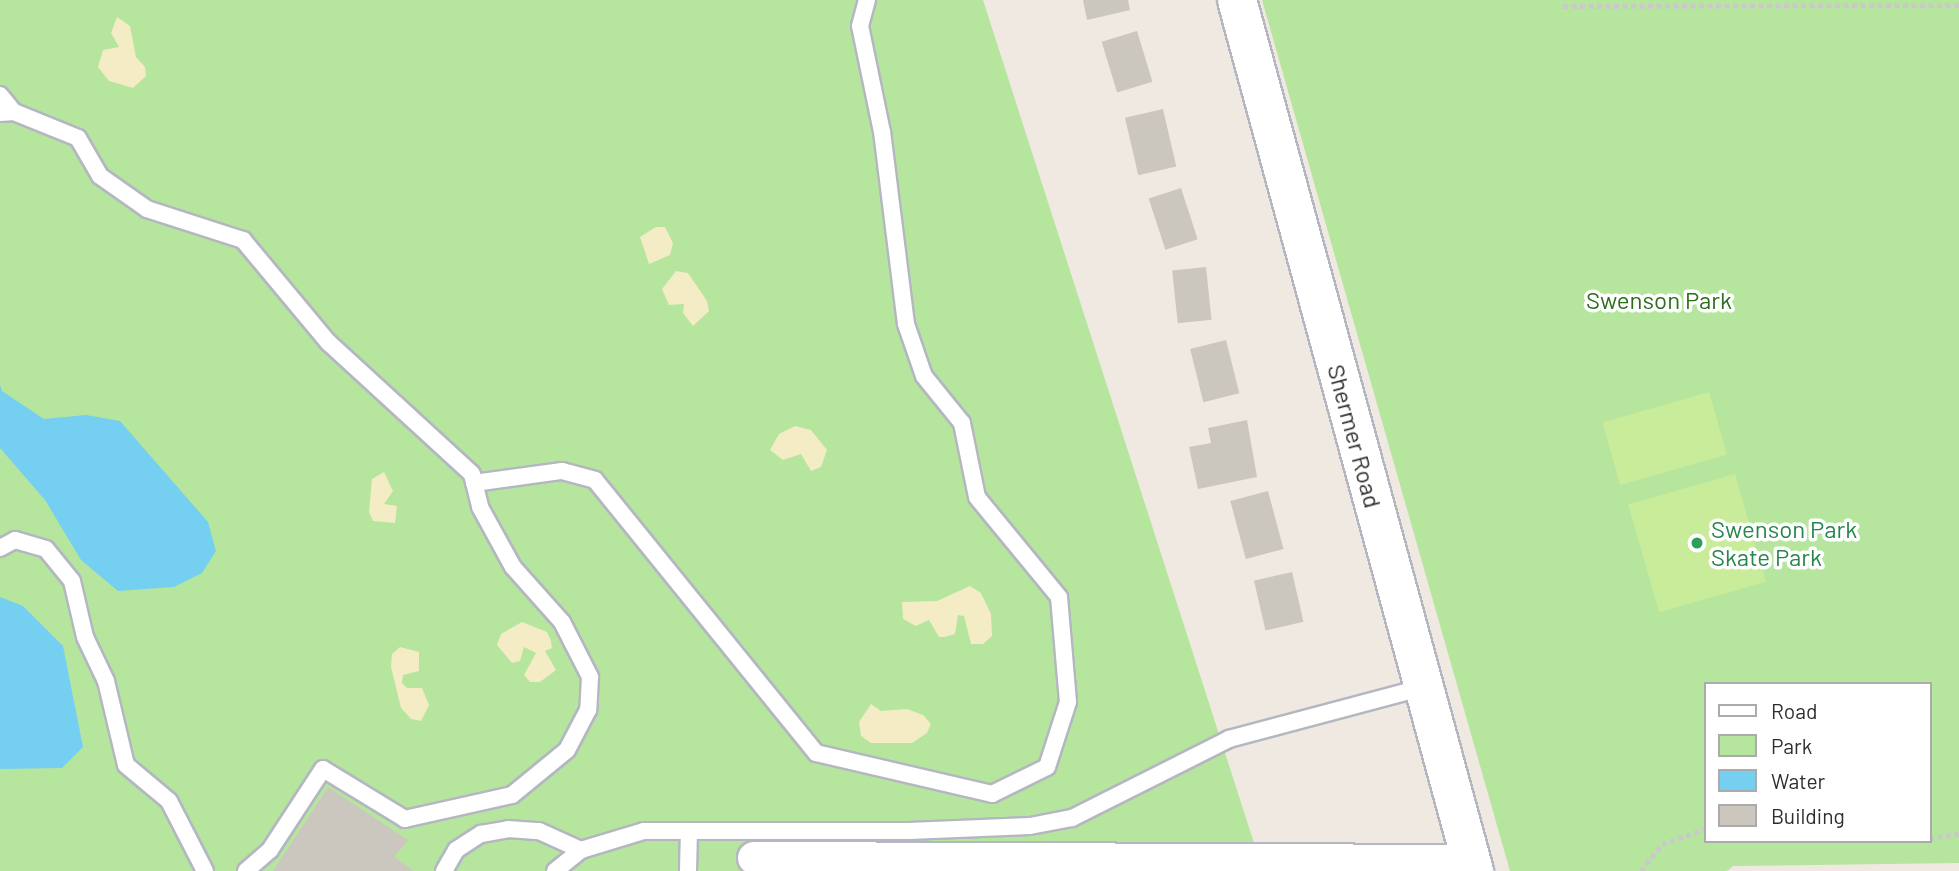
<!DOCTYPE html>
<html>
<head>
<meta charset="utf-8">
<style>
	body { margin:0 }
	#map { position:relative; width:1959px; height:871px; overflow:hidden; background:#efe9e1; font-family:Barlow,sans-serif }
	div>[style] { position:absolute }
	.green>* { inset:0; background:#b6e59e }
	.sand>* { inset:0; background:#f3ecc5 }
	.pitch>* { inset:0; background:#c9ec9a; transform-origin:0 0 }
	.water>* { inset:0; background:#75cff0 }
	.building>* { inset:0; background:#cbc7bf; transform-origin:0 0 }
	.path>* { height:4.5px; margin-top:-2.25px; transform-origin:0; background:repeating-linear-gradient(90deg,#c9c9c9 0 5px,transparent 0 8.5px) }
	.roads { filter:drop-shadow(2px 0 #b4b7c1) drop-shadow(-2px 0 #b4b7c1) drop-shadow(0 2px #b4b7c1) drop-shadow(0 -2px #b4b7c1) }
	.service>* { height:16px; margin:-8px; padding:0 8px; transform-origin:8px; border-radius:8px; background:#fff }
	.minor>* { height:32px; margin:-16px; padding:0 16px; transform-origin:16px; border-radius:16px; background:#fff }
	.secondary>* { height:38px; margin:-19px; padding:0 19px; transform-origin:19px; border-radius:19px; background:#fff }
	.dots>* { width:19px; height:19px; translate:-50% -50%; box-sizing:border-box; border:4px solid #fff; border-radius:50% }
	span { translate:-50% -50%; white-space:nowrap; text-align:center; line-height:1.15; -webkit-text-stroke:7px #fff; paint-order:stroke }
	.park-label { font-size:24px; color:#2c6e1b }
	.street-label { font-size:24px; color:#2e2e2e }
	.leisure-label { font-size:24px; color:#27864d }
	.left { translate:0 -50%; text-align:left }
	.legend { position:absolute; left:1704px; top:682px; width:228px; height:161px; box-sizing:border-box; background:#fff; border:2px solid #ababab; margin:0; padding:9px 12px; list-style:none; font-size:21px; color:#2e2e2e }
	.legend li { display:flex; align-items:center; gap:14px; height:35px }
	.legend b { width:35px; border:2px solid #ababab }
</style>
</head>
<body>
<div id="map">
	<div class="green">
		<i style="clip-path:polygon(0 0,983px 0,1254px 843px,745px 846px,744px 871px,0 871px)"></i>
		<i style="clip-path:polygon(evenodd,1262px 0,1959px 0,1959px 863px,1733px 866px,1727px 871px,1510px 871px,1262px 0,1705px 684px,1929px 684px,1929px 841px,1705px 841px,1705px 684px)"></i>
	</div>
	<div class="sand">
		<i style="clip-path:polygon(117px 17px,130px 26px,136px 57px,145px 67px,146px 76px,133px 88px,109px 81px,98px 67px,103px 50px,119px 47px,111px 33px)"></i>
		<i style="clip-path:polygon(656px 227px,665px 227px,673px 243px,670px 255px,649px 264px,640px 237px)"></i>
		<i style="clip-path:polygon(676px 271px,688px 273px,707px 301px,709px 311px,693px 326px,683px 313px,684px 304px,669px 305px,662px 289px)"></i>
		<i style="clip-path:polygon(795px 426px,811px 430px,827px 450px,821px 467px,811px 471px,801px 454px,783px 460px,770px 450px,779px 434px)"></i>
		<i style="clip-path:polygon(384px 472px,393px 491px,384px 504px,397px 506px,395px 523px,373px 521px,369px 512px,372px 479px)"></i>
		<i style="clip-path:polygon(970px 586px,981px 593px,991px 614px,992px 636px,983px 644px,971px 644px,964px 616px,958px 615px,955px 634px,945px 637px,939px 637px,929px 620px,916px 626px,903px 619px,902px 602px,937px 601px)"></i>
		<i style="clip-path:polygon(522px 622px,547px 632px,551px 641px,552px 648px,545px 651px,556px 670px,540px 682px,530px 682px,524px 675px,536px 653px,524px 647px,520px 661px,512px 663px,497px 645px,501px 634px)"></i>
		<i style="clip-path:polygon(400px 647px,419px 652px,419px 671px,403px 675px,402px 683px,407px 688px,422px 688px,429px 705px,421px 721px,411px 719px,401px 708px,391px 667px,392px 654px)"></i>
		<i style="clip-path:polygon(871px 704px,881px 711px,907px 709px,923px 715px,931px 724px,927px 733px,912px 743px,871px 743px,861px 736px,859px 722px)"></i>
	</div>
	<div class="pitch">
		<i style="left:1709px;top:392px;width:65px;height:111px;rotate:74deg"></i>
		<i style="left:1735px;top:474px;width:112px;height:111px;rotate:74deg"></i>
	</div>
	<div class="water">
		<i style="clip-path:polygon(0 385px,2px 391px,44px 419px,86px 415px,120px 421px,208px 522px,216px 551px,202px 573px,174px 587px,118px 591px,81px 560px,45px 500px,0 448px)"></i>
		<i style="clip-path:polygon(0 597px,23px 606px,63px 646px,83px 747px,62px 768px,0 769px)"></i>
	</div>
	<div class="building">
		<i style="clip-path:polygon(1083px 0,1128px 0,1130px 10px,1087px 20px)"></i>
		<i style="left:1137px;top:31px;width:53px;height:37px;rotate:73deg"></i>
		<i style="left:1163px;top:109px;width:59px;height:39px;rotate:77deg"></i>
		<i style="left:1181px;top:188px;width:54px;height:34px;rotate:72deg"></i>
		<i style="left:1206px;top:267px;width:53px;height:34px;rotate:84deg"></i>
		<i style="left:1226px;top:340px;width:55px;height:37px;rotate:76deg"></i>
		<i style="clip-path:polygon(1247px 420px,1257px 477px,1198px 489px,1189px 447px,1211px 443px,1208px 428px)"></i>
		<i style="left:1268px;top:491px;width:60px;height:39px;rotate:75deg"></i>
		<i style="left:1292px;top:572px;width:51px;height:39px;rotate:77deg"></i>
		<i style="clip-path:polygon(328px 787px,408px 840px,394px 857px,414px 871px,273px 871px)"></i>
	</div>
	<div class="path">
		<i style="left:1563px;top:6px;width:396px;rotate:-0.1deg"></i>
		<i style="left:1929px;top:838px;width:30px;rotate:-8deg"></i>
		<i style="left:1641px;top:871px;width:34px;rotate:-52deg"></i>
		<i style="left:1662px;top:844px;width:46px;rotate:-19.2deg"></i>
	</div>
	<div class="roads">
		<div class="service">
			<i style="left:0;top:95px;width:22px;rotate:51deg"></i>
			<i style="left:0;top:113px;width:14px;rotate:-4deg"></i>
			<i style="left:14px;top:112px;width:69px;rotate:22.1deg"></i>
			<i style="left:78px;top:138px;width:44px;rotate:59.9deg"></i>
			<i style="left:100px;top:176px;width:57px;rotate:35.1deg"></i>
			<i style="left:147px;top:209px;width:101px;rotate:17.9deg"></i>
			<i style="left:243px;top:240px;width:133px;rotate:50.2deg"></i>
			<i style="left:328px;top:342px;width:195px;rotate:42.5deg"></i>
			<i style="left:472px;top:474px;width:34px;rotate:76deg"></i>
			<i style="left:480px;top:507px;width:68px;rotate:61.2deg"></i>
			<i style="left:513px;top:567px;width:74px;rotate:48.3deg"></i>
			<i style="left:562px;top:622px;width:62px;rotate:63deg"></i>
			<i style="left:590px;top:677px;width:33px;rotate:93deg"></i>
			<i style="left:588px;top:710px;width:45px;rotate:117.7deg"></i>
			<i style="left:567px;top:750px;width:71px;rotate:140.7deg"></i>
			<i style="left:512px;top:795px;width:110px;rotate:167.4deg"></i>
			<i style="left:405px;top:819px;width:96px;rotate:-148.6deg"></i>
			<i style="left:323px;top:769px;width:97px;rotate:123.2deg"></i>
			<i style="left:270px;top:850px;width:32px;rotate:139deg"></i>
			<i style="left:474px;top:483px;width:89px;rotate:-7.8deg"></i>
			<i style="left:562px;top:471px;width:34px;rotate:15deg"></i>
			<i style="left:595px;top:480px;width:351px;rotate:51deg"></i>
			<i style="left:816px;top:753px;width:181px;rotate:13.1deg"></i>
			<i style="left:992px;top:794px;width:61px;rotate:-26.1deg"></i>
			<i style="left:1047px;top:767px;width:68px;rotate:-72.1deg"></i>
			<i style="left:1068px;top:702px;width:105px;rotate:-94.9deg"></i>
			<i style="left:1059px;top:597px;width:129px;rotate:-129.4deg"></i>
			<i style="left:977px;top:497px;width:76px;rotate:-101.5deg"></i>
			<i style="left:962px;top:423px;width:60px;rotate:-129deg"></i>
			<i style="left:924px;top:376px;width:55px;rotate:-109.1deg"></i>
			<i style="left:906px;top:324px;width:193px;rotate:-97.1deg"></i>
			<i style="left:882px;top:132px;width:108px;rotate:-101.7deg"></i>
			<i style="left:860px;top:26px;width:27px;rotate:-75deg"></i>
			<i style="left:0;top:548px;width:17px;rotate:-28deg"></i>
			<i style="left:15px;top:540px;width:32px;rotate:16deg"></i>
			<i style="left:46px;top:549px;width:41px;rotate:50.9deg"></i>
			<i style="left:72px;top:581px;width:57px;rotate:76.9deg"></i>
			<i style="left:85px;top:637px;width:49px;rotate:64.5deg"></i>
			<i style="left:106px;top:681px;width:86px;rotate:76.6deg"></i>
			<i style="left:126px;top:765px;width:56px;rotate:39.9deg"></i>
			<i style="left:169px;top:801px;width:79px;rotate:62.8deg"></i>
			<i style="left:444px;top:871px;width:24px;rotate:-60deg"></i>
			<i style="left:456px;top:850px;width:30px;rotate:-33deg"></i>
			<i style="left:481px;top:834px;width:27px;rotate:-10deg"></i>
			<i style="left:508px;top:829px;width:31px;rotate:4deg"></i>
			<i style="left:539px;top:831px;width:46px;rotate:24.3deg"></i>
			<i style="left:555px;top:871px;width:33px;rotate:-39deg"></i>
			<i style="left:581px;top:850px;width:66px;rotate:-16.8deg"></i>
			<i style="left:644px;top:831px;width:265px"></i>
			<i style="left:909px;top:831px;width:121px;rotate:-2.4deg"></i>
			<i style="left:1030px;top:826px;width:43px;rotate:-10.8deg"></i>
			<i style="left:1072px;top:818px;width:176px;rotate:-26.7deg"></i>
			<i style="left:1229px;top:739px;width:202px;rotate:-14.9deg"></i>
			<i style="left:688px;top:871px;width:40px;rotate:-88.6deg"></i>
		</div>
		<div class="minor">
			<i style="left:754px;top:858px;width:717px;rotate:0.24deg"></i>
		</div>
		<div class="secondary">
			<i style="left:1237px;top:0;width:903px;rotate:74.78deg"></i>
		</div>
	</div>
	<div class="dots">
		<i style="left:1697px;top:543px;background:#2e9e5b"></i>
	</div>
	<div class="park-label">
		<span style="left:1659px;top:300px">Swenson Park</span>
	</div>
	<div class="street-label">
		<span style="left:1355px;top:436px;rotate:75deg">Shermer Road</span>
	</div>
	<div class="leisure-label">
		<span class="left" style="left:1711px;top:543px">Swenson Park<br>Skate Park</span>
	</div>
	<ul class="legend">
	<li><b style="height:9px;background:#fff"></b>Road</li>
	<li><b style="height:19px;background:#b6e59e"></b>Park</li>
	<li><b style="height:19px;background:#75cff0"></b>Water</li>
	<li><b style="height:19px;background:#cbc7bf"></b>Building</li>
	</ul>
</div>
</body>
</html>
